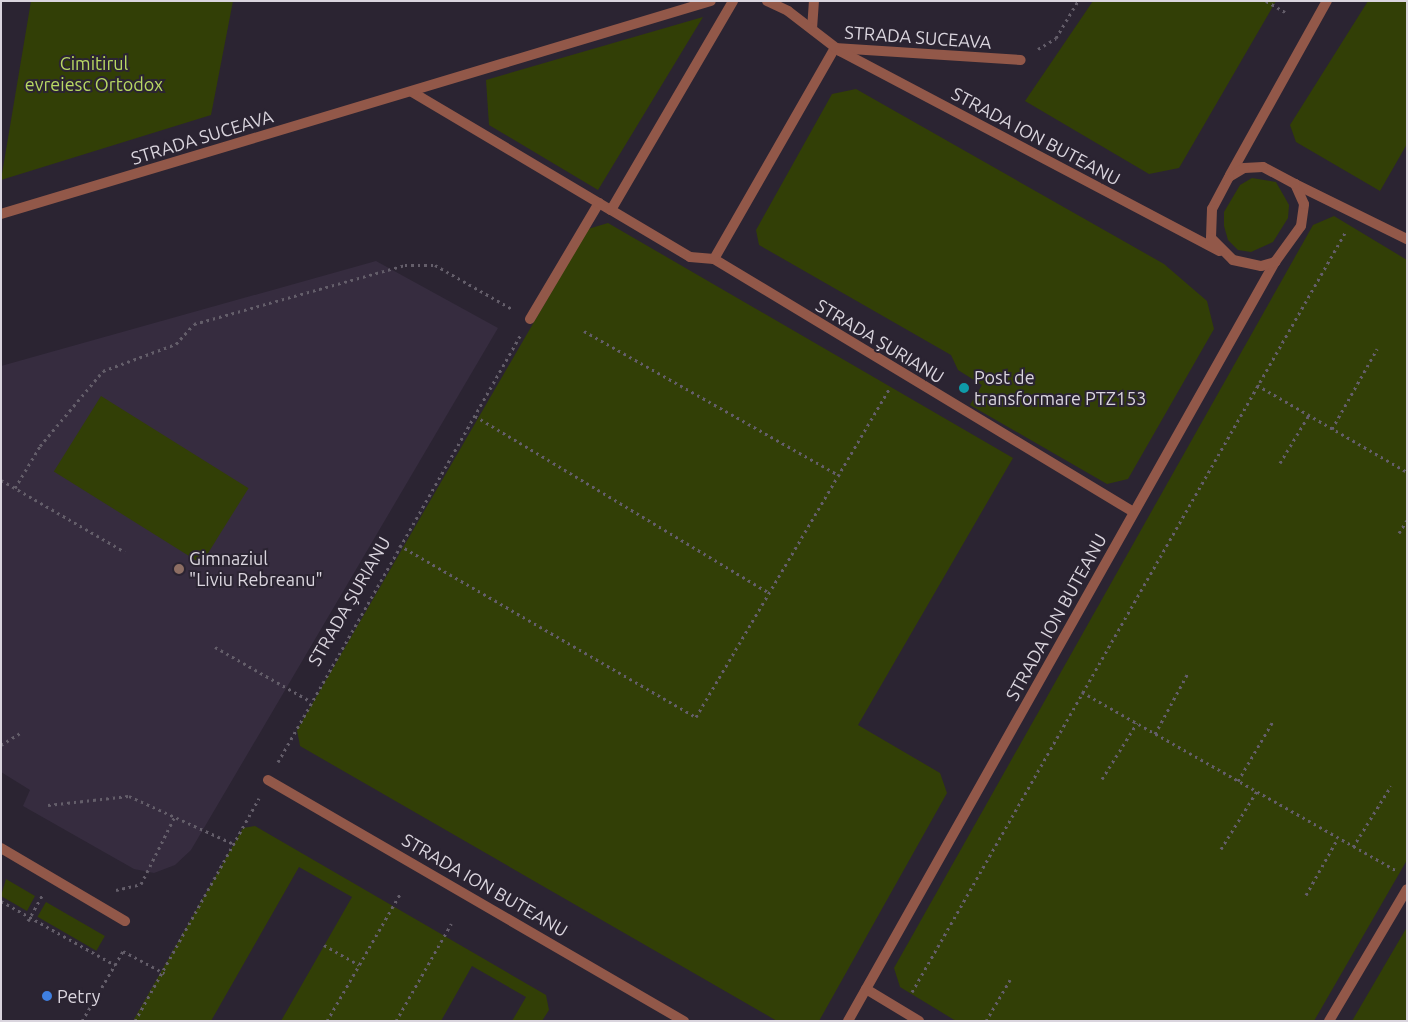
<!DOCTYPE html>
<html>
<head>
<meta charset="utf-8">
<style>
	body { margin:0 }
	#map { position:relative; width:1408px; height:1022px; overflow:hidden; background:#2b2432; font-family:Ubuntu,sans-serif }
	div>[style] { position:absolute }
	.built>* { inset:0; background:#362c3f }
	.green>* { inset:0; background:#323f06; transform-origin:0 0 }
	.path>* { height:3px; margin-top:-1.5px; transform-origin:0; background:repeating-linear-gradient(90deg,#645e6a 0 2.5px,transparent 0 6.5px) }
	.service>* { height:10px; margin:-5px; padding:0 5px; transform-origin:5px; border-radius:5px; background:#925849 }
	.minor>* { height:10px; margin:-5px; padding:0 5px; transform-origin:5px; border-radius:5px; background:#925849 }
	.dots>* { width:14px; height:14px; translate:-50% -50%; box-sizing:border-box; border:2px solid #2b2432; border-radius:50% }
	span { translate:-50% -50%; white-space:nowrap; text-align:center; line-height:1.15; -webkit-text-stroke:4px #2b2432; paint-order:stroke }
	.street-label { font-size:18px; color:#dad5de }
	.park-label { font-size:18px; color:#b8d863 }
	.poi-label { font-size:18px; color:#dad5de }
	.left { translate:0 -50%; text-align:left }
	.frame { position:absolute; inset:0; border:2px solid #dad5de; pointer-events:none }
</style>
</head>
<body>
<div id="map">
	<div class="built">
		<i style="clip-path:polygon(376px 261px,498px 328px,191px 850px,175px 865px,154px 873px,134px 869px,23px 806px,30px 790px,1px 772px,1px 366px)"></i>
	</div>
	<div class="green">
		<i style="clip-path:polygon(31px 1px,233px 1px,211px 115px,1px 180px)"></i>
		<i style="clip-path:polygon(1093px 1px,1276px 1px,1179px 168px,1149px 174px,1025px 101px)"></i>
		<i style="clip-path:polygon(1368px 1px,1407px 1px,1407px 144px,1380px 191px,1296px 142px,1290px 125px)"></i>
		<i style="clip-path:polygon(703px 17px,598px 190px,489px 125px,486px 80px)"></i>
		<i style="clip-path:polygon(856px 89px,1164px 264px,1207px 301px,1214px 329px,1128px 479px,1107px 484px,970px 405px,982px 385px,958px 370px,951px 355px,759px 245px,756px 230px,832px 94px)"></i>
		<i style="clip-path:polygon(1252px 178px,1276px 182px,1289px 205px,1288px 218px,1273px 242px,1251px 252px,1238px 250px,1228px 240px,1224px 226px,1224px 212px,1240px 185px)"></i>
		<i style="clip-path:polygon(1334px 216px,1407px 260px,1407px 860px,1314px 1021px,956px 1021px,900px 987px,894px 968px,1313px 225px)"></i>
		<i style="clip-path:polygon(608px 223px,1013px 458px,858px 725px,940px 773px,947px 793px,819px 1021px,777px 1021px,300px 746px,297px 730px,588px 229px)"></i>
		<i style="left:101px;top:396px;width:174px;height:89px;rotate:32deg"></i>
		<i style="clip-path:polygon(255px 826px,546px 995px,549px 1010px,542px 1021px,512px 1021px,526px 997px,472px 966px,441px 1021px,281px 1021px,352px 897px,299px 867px,211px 1021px,133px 1021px,243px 828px)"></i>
		<i style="clip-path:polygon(6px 879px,35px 896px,27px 911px,1px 896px)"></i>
		<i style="left:46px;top:902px;width:68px;height:17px;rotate:30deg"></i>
		<i style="clip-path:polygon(1407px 927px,1407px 1021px,1352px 1021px)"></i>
	</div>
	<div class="path">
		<i style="left:1266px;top:1px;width:22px;rotate:30deg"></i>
		<i style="left:1038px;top:49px;width:21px;rotate:-31deg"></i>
		<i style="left:1056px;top:38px;width:43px;rotate:-59.3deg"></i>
		<i style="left:584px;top:331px;width:294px;rotate:29.5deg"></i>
		<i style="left:1257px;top:385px;width:173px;rotate:30.1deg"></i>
		<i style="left:475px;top:416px;width:343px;rotate:31deg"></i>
		<i style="left:1332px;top:429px;width:92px;rotate:-60.6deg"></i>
		<i style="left:1280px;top:463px;width:56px;rotate:-58.9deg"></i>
		<i style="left:1px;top:480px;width:143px;rotate:30.1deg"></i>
		<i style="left:15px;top:488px;width:49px;rotate:-59.2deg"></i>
		<i style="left:40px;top:446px;width:98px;rotate:-50deg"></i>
		<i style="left:103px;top:371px;width:78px;rotate:-20.3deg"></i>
		<i style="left:176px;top:344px;width:27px;rotate:-48deg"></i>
		<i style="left:194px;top:324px;width:219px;rotate:-15.6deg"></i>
		<i style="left:405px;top:265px;width:30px"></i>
		<i style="left:435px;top:265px;width:89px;rotate:29.7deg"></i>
		<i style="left:1399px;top:533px;width:15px;rotate:-58deg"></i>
		<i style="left:399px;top:545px;width:343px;rotate:30.1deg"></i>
		<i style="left:696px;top:717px;width:382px;rotate:-59.5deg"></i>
		<i style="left:215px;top:647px;width:109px;rotate:29.6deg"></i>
		<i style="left:1082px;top:692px;width:362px;rotate:29.6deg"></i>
		<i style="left:1155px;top:734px;width:69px;rotate:-61.6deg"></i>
		<i style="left:1px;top:745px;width:25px;rotate:-32deg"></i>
		<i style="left:278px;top:762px;width:491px;rotate:-60.4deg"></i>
		<i style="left:1102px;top:779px;width:66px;rotate:-58deg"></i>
		<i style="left:1238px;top:781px;width:69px;rotate:-59.7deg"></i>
		<i style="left:48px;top:805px;width:81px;rotate:-6.3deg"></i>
		<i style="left:129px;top:796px;width:115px;rotate:24.6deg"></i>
		<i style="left:1353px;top:847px;width:72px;rotate:-58.1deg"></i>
		<i style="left:1221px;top:849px;width:68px;rotate:-58.2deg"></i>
		<i style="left:116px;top:890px;width:26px;rotate:-13deg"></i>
		<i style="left:141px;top:884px;width:76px;rotate:-63.4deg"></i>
		<i style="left:1306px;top:895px;width:65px;rotate:-60.7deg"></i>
		<i style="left:1px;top:901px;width:131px;rotate:29.3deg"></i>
		<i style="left:28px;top:921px;width:29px;rotate:-61deg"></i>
		<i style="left:324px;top:945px;width:40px;rotate:29.7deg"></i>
		<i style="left:912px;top:992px;width:876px;rotate:-60.3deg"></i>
		<i style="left:82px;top:1021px;width:81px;rotate:-59.6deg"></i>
		<i style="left:123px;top:951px;width:47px;rotate:28.2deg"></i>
		<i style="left:135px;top:1021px;width:255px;rotate:-60.9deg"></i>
		<i style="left:327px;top:1021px;width:146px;rotate:-60.1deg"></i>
		<i style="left:396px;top:1021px;width:112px;rotate:-60.4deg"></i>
		<i style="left:986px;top:1021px;width:48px;rotate:-59.7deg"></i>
	</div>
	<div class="service">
		<i style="left:812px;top:29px;width:28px;rotate:-86deg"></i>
		<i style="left:611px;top:210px;width:92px;rotate:30.7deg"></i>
		<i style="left:690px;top:257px;width:24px;rotate:5deg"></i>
		<i style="left:714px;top:259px;width:489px;rotate:31.1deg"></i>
		<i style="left:714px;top:259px;width:243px;rotate:-60.2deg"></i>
		<i style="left:835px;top:48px;width:186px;rotate:3.7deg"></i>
		<i style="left:530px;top:319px;width:135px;rotate:-59.3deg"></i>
		<i style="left:268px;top:780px;width:481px;rotate:30.1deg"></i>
	</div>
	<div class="minor">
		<i style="left:767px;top:1px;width:23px;rotate:25deg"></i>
		<i style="left:788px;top:11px;width:66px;rotate:37.6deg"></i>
		<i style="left:840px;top:51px;width:429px;rotate:27.8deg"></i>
		<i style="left:412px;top:92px;width:231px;rotate:30.7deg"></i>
		<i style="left:611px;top:210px;width:242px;rotate:-59.7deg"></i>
		<i style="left:1230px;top:175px;width:199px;rotate:-60.9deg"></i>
		<i style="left:1295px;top:184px;width:125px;rotate:26.2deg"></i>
		<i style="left:1px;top:214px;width:741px;rotate:-16.7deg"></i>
		<i style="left:1px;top:848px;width:144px;rotate:30.5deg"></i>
		<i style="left:866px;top:989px;width:62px;rotate:31.1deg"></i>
		<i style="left:848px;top:1021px;width:871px;rotate:-60.64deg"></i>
		<i style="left:1275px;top:262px;width:44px;rotate:-54.2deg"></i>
		<i style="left:1301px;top:226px;width:22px;rotate:-82deg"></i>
		<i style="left:1304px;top:204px;width:22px;rotate:-114deg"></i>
		<i style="left:1295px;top:184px;width:36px;rotate:-152deg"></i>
		<i style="left:1263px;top:167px;width:19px;rotate:177deg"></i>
		<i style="left:1244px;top:168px;width:17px;rotate:149deg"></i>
		<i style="left:1229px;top:177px;width:36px;rotate:118deg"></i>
		<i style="left:1212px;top:209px;width:29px;rotate:92deg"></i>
		<i style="left:1211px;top:238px;width:31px;rotate:45deg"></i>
		<i style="left:1233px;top:260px;width:29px;rotate:12deg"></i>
		<i style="left:1261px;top:266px;width:15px;rotate:-16deg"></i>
		<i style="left:1329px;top:1021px;width:153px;rotate:-59.4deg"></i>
	</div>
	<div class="dots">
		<i style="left:964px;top:388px;background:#0f9aa8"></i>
		<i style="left:179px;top:569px;background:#8d6e63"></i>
		<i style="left:47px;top:996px;background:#3f7fe0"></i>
	</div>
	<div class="street-label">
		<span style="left:918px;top:37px;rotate:4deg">STRADA SUCEAVA</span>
		<span style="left:1036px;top:136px;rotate:28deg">STRADA ION BUTEANU</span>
		<span style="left:202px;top:137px;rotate:-17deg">STRADA SUCEAVA</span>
		<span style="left:880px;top:341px;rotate:31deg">STRADA ȘURIANU</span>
		<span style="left:349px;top:601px;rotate:-60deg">STRADA ȘURIANU</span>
		<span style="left:1056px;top:617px;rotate:-61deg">STRADA ION BUTEANU</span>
		<span style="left:485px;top:885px;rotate:30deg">STRADA ION BUTEANU</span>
	</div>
	<div class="park-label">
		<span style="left:94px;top:74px">Cimitirul<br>evreiesc Ortodox</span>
	</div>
	<div class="poi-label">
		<span class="left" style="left:974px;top:388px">Post de<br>transformare PTZ153</span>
		<span class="left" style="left:189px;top:569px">Gimnaziul<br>"Liviu Rebreanu"</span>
		<span class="left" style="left:57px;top:996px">Petry</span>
	</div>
	<div class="frame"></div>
</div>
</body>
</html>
